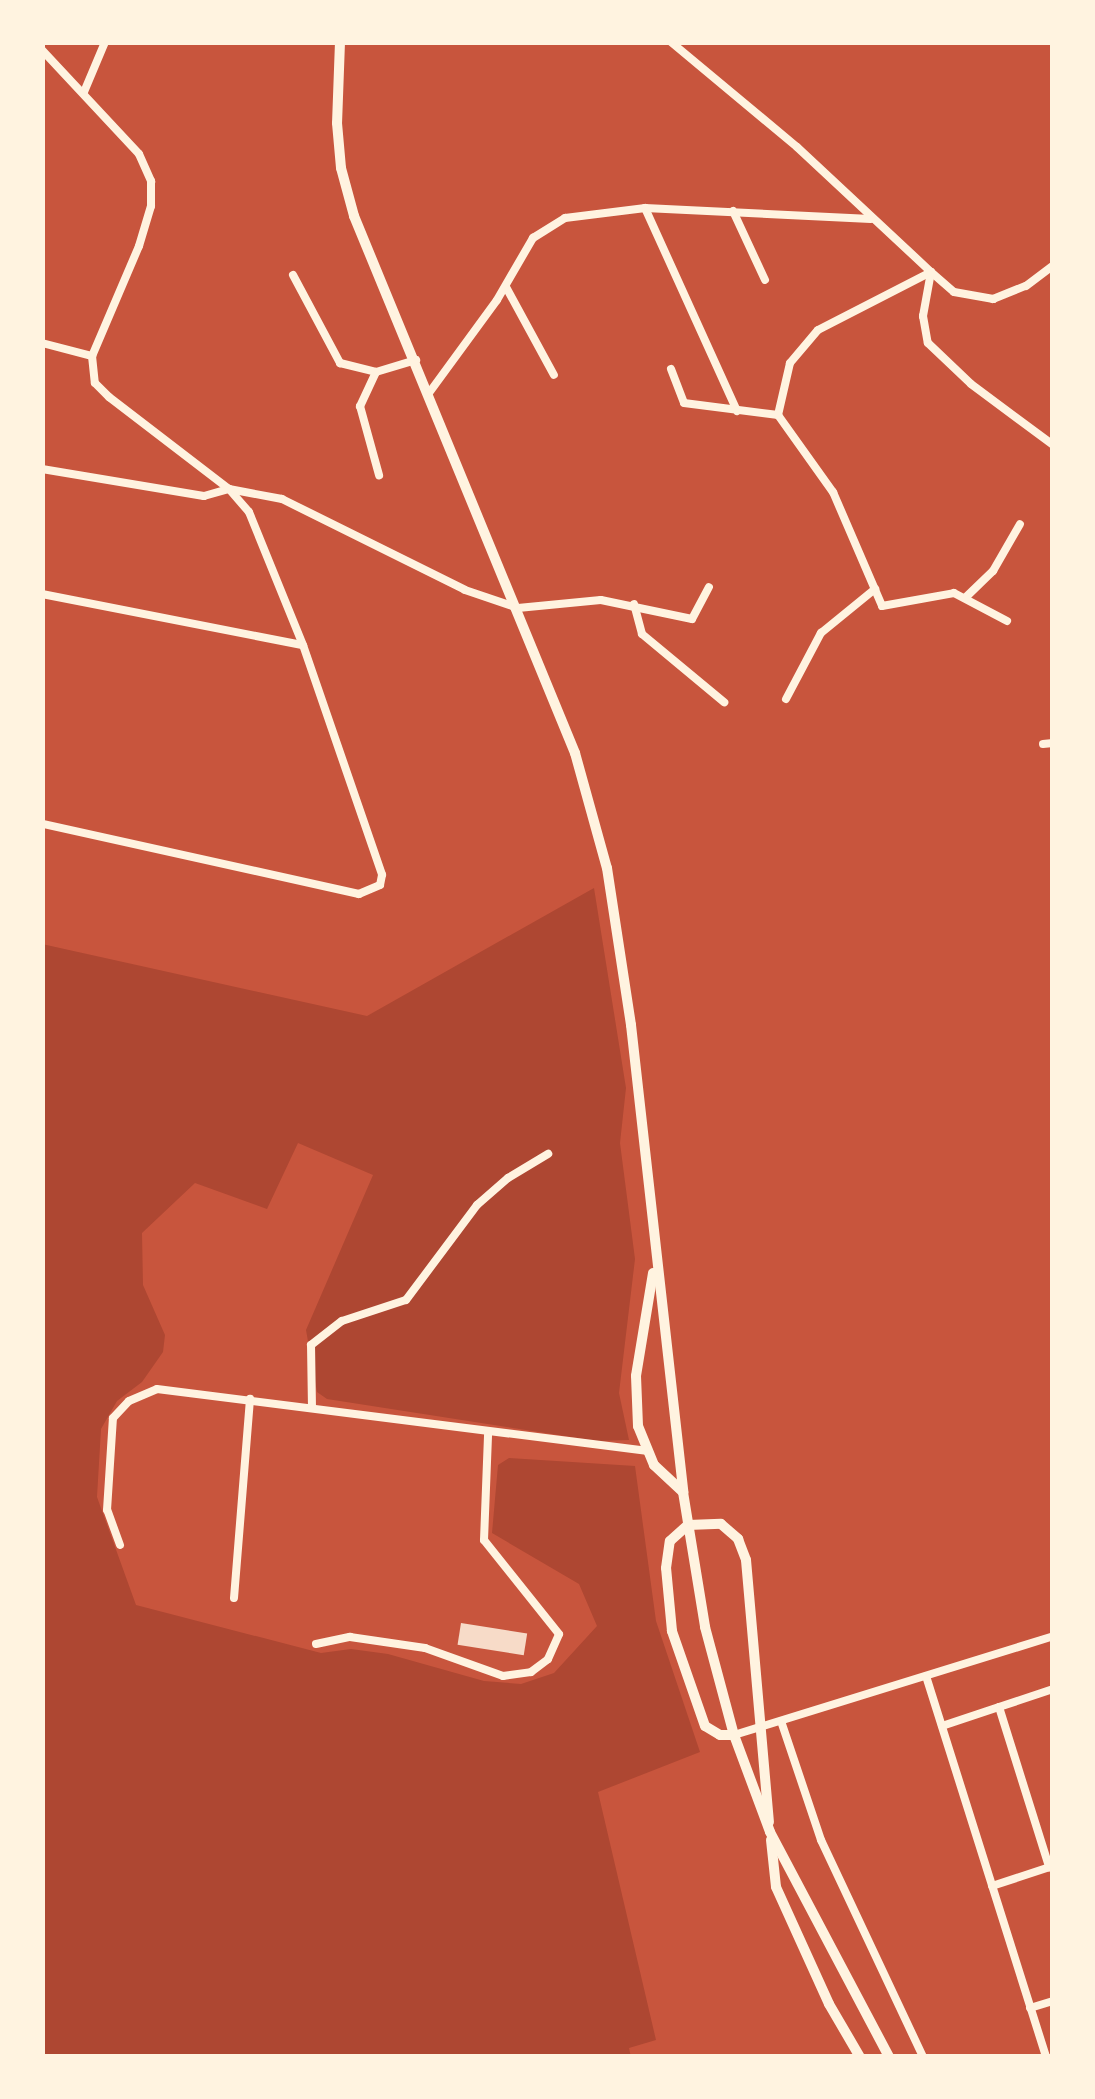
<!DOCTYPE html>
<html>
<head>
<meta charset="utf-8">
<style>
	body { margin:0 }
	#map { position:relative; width:1095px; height:2099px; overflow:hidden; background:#c8553d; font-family:Inter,sans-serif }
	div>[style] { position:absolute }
	.green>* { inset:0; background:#ae4732 }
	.building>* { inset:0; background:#f7dbc8; transform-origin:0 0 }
	.minor>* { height:8px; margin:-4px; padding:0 4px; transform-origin:4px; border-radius:4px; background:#fff3e0 }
	.secondary>* { height:10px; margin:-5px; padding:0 5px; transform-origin:5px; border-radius:5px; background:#fff3e0 }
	span { translate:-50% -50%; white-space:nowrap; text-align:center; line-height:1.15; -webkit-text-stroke:10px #fff3e0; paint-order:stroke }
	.frame { position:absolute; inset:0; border:45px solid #fff3e0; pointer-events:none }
</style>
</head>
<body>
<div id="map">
	<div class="green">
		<i style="clip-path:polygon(594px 888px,626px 1088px,620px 1143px,635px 1259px,619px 1393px,629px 1440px,597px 1441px,327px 1399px,317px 1392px,306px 1330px,373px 1175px,298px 1143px,267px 1209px,195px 1183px,142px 1233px,143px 1285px,165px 1335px,163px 1352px,142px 1382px,117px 1401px,101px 1429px,97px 1497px,136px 1605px,321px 1653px,351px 1649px,388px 1654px,484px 1681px,521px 1684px,554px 1673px,597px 1626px,579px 1584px,492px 1533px,498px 1465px,509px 1458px,635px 1466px,656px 1621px,700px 1752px,598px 1792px,656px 2040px,629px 2048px,631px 2057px,42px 2057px,42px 944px,367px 1016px)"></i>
	</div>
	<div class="building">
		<i style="left:461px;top:1623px;width:67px;height:22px;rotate:9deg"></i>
	</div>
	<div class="minor">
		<i style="left:671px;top:42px;width:164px;rotate:39.8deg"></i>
		<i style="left:797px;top:147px;width:183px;rotate:43deg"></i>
		<i style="left:931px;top:272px;width:45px;rotate:100.3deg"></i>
		<i style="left:923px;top:316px;width:27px;rotate:80deg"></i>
		<i style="left:928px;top:343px;width:59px;rotate:43.6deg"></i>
		<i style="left:971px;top:384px;width:102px;rotate:36.6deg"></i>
		<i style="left:42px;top:50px;width:142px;rotate:47deg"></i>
		<i style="left:139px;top:154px;width:30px;rotate:66deg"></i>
		<i style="left:151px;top:181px;width:25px;rotate:90deg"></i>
		<i style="left:151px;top:206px;width:42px;rotate:106.7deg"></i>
		<i style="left:139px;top:246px;width:120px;rotate:113.1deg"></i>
		<i style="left:92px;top:356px;width:27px;rotate:84deg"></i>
		<i style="left:95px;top:383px;width:20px;rotate:45deg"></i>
		<i style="left:109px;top:397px;width:151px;rotate:37.5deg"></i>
		<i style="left:229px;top:489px;width:54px;rotate:10.7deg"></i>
		<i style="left:282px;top:499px;width:204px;rotate:26.4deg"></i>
		<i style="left:465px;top:590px;width:56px;rotate:18.8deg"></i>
		<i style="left:518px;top:608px;width:83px;rotate:-5.5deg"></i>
		<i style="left:601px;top:600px;width:93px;rotate:11.8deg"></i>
		<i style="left:692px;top:619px;width:36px;rotate:-62deg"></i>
		<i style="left:84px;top:92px;width:54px;rotate:-67.2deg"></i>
		<i style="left:645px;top:208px;width:223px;rotate:65.6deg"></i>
		<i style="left:733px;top:211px;width:76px;rotate:65.1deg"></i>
		<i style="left:293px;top:275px;width:100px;rotate:61.9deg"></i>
		<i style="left:340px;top:363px;width:37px;rotate:14deg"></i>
		<i style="left:376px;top:372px;width:42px;rotate:-16.7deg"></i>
		<i style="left:506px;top:287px;width:100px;rotate:61.4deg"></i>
		<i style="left:42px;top:343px;width:52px;rotate:14.6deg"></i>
		<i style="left:671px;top:369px;width:36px;rotate:69deg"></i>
		<i style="left:684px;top:403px;width:95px;rotate:7.3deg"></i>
		<i style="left:376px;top:372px;width:38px;rotate:115deg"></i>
		<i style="left:360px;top:406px;width:72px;rotate:74.6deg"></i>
		<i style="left:429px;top:393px;width:115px;rotate:-53.8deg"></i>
		<i style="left:497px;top:300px;width:72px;rotate:-59.9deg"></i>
		<i style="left:533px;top:238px;width:38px;rotate:-32deg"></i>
		<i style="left:565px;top:218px;width:81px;rotate:-7.1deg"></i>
		<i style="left:645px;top:208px;width:226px;rotate:2.8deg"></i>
		<i style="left:778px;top:415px;width:53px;rotate:-77deg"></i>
		<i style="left:790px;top:363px;width:43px;rotate:-49.7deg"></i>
		<i style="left:818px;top:330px;width:127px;rotate:-27.2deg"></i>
		<i style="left:931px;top:272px;width:30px;rotate:41deg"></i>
		<i style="left:954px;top:292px;width:40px;rotate:10deg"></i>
		<i style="left:993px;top:299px;width:35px;rotate:-22deg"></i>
		<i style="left:1026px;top:286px;width:34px;rotate:-37deg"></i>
		<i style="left:778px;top:415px;width:95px;rotate:54.5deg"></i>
		<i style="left:833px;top:492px;width:124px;rotate:66.7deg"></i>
		<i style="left:882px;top:606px;width:73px;rotate:-10.2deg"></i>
		<i style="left:954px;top:593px;width:60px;rotate:27.8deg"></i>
		<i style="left:42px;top:469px;width:164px;rotate:9.5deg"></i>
		<i style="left:204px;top:496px;width:26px;rotate:-16deg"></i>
		<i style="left:229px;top:489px;width:30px;rotate:49deg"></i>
		<i style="left:249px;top:512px;width:144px;rotate:67.9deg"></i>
		<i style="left:303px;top:645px;width:243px;rotate:71deg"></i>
		<i style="left:382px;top:875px;width:10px;rotate:101deg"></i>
		<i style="left:380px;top:885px;width:23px;rotate:157deg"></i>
		<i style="left:359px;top:894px;width:325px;rotate:-167.5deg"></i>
		<i style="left:42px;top:594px;width:265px;rotate:11.1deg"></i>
		<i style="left:965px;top:598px;width:39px;rotate:-44deg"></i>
		<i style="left:993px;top:571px;width:54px;rotate:-60.1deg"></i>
		<i style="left:634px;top:604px;width:31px;rotate:75deg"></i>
		<i style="left:642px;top:634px;width:107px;rotate:39.7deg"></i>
		<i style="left:786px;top:699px;width:75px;rotate:-62.1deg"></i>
		<i style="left:821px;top:633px;width:70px;rotate:-39.2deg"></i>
		<i style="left:1043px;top:744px;width:10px;rotate:-6deg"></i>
		<i style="left:312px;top:1408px;width:63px;rotate:-90.9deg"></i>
		<i style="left:311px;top:1345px;width:39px;rotate:-38deg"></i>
		<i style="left:342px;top:1321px;width:67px;rotate:-18.2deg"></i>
		<i style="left:406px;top:1300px;width:119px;rotate:-53.2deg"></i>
		<i style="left:477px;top:1205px;width:41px;rotate:-41.1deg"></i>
		<i style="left:508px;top:1178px;width:47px;rotate:-31deg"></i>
		<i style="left:120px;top:1545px;width:37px;rotate:-110deg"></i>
		<i style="left:107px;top:1510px;width:92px;rotate:-86.3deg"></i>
		<i style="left:113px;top:1418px;width:23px;rotate:-47deg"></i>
		<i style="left:129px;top:1401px;width:30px;rotate:-23deg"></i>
		<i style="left:157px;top:1389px;width:493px;rotate:7.2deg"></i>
		<i style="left:234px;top:1598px;width:200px;rotate:-85.4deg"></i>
		<i style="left:316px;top:1644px;width:35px;rotate:-12deg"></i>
		<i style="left:350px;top:1637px;width:76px;rotate:8.3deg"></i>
		<i style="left:425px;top:1648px;width:83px;rotate:19.7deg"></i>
		<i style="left:503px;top:1676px;width:28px;rotate:-8deg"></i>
		<i style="left:531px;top:1672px;width:21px;rotate:-37deg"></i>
		<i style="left:548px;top:1659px;width:27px;rotate:-66deg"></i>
		<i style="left:559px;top:1634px;width:120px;rotate:-128.6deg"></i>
		<i style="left:484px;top:1540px;width:106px;rotate:-87.8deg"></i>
		<i style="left:926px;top:1676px;width:399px;rotate:72.5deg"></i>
		<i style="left:999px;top:1707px;width:57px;rotate:-18.4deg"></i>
		<i style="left:781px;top:1721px;width:126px;rotate:71.4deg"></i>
		<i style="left:821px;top:1840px;width:240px;rotate:64.8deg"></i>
		<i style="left:942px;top:1726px;width:60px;rotate:-18.4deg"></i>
		<i style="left:999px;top:1707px;width:168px;rotate:72.6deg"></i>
		<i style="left:734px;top:1735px;width:334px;rotate:-17.2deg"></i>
		<i style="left:992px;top:1886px;width:64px;rotate:-18.2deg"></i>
		<i style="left:1030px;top:2008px;width:24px;rotate:-17deg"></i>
	</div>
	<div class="secondary">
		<i style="left:340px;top:42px;width:81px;rotate:92.1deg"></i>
		<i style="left:337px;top:123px;width:45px;rotate:84.9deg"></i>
		<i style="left:341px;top:168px;width:50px;rotate:74.8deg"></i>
		<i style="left:354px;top:216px;width:581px;rotate:67.63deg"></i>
		<i style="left:575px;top:753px;width:119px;rotate:74.5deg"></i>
		<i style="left:607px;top:868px;width:159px;rotate:81.3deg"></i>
		<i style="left:631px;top:1025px;width:470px;rotate:83.6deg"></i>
		<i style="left:683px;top:1492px;width:137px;rotate:80.7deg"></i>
		<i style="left:705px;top:1627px;width:112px;rotate:75deg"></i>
		<i style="left:734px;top:1735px;width:103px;rotate:69.6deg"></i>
		<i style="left:770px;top:1832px;width:255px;rotate:62.1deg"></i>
		<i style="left:653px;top:1273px;width:104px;rotate:99.4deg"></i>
		<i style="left:636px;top:1376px;width:50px;rotate:87.7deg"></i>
		<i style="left:638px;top:1426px;width:42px;rotate:67.7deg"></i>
		<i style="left:654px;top:1465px;width:40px;rotate:43deg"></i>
		<i style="left:734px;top:1735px;width:14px;rotate:180deg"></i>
		<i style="left:720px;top:1735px;width:17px;rotate:-149deg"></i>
		<i style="left:705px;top:1726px;width:101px;rotate:-109.2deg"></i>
		<i style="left:672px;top:1631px;width:63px;rotate:-95.4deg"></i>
		<i style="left:666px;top:1568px;width:27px;rotate:-82deg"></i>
		<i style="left:670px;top:1541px;width:24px;rotate:-42deg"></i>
		<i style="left:688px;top:1525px;width:33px;rotate:-2deg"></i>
		<i style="left:721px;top:1524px;width:23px;rotate:41deg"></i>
		<i style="left:738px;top:1539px;width:22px;rotate:69deg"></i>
		<i style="left:746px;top:1560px;width:263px;rotate:85deg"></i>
		<i style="left:771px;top:1840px;width:47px;rotate:83.9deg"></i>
		<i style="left:776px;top:1887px;width:128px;rotate:65.6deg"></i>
		<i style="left:829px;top:2004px;width:61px;rotate:59.7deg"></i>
	</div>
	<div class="frame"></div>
</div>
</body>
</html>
